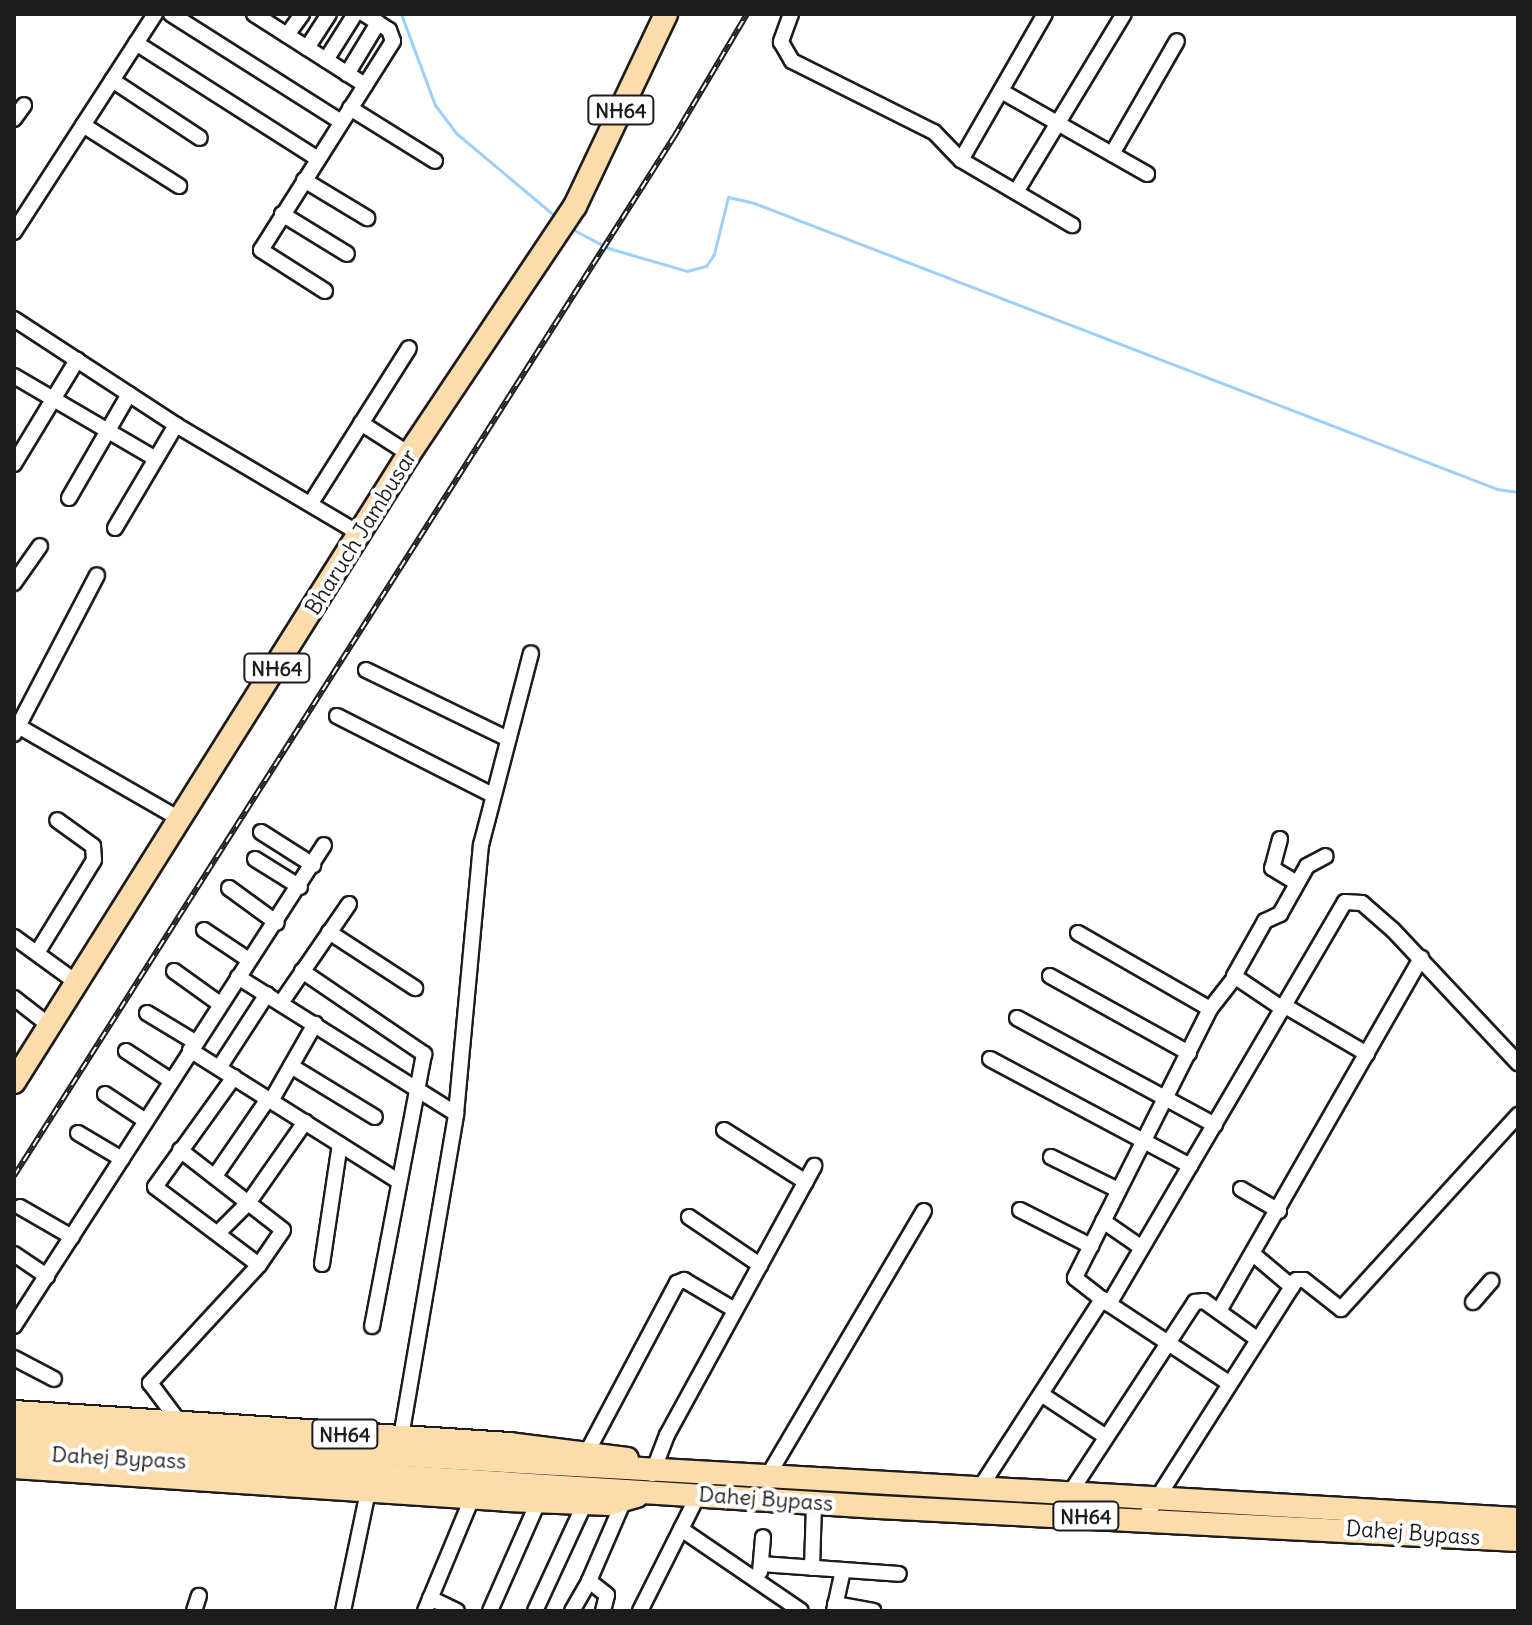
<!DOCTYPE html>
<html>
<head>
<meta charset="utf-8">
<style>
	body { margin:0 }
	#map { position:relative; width:1532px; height:1625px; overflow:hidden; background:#fff; font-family:Delius,sans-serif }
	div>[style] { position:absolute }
	.stream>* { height:3px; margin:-1.5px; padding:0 1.5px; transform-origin:1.5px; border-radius:1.5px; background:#9ed0fb }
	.roads { filter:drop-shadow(2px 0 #1c1c1c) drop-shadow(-2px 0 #1c1c1c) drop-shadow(0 2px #1c1c1c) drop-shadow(0 -2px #1c1c1c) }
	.minor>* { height:14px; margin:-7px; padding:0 7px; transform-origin:7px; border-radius:7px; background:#fff }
	.trunk>* { height:22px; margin:-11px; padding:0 11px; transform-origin:11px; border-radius:11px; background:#fddcac }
	.rail>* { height:6px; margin-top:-3px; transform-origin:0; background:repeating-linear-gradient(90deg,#fff 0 9px,#1c1c1c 0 18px); box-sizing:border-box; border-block:2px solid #1c1c1c }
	span { translate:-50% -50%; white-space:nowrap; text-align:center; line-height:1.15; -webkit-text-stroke:8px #fff; paint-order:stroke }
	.shield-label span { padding:2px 6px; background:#fff; border:2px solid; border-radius:6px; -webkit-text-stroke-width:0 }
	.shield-label { font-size:20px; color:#1c1c1c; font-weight:700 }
	.street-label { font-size:22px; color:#1c1c1c }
	.frame { position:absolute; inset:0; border:16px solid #1c1c1c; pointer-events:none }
</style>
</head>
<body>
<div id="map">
	<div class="stream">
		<i style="left:401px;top:14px;width:97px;rotate:69.5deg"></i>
		<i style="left:435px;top:105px;width:35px;rotate:53deg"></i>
		<i style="left:456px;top:133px;width:131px;rotate:40deg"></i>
		<i style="left:572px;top:229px;width:41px;rotate:27.8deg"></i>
		<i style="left:608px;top:248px;width:82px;rotate:16.2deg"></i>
		<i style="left:687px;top:271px;width:20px;rotate:-15deg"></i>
		<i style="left:706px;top:266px;width:14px;rotate:-56deg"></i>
		<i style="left:714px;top:254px;width:59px;rotate:-76.2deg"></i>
		<i style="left:728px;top:197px;width:27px;rotate:13deg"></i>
		<i style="left:754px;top:203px;width:796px;rotate:21.05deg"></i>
		<i style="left:1497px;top:489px;width:21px;rotate:8deg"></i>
	</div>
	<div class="roads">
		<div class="minor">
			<i style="left:171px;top:14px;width:201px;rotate:32.4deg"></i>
			<i style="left:254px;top:14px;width:132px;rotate:32.6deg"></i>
			<i style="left:791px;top:14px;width:30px;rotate:110deg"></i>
			<i style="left:781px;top:42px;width:22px;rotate:60deg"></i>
			<i style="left:792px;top:61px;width:159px;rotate:26.6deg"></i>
			<i style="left:934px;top:132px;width:39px;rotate:46deg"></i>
			<i style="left:961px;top:160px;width:129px;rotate:30.4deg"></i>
			<i style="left:287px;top:35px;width:26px;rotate:-54deg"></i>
			<i style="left:136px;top:43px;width:216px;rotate:32.5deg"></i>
			<i style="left:307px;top:48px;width:40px;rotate:-57.1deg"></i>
			<i style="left:326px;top:60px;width:54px;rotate:-57.8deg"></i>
			<i style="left:347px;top:74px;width:60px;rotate:-58.7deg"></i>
			<i style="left:112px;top:80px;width:105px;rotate:33.4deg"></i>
			<i style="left:1001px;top:91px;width:168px;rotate:29.6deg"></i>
			<i style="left:350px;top:108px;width:100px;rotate:31.9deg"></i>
			<i style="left:14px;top:119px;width:17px;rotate:-54deg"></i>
			<i style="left:83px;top:125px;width:114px;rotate:32.4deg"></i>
			<i style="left:1112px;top:154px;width:130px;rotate:-60.1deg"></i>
			<i style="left:961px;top:160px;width:168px;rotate:-60.1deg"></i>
			<i style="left:304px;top:180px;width:74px;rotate:31.1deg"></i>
			<i style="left:1016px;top:192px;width:208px;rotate:-58.8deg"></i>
			<i style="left:282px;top:214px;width:76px;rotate:31.6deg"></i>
			<i style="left:14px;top:232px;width:260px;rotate:-57.1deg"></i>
			<i style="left:325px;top:291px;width:76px;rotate:-147.4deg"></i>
			<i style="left:261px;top:250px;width:247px;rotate:-57.7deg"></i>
			<i style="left:393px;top:41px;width:12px;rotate:-110deg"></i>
			<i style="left:389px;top:30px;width:30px;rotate:-147deg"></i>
			<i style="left:14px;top:319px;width:194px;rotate:33.2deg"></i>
			<i style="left:176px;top:425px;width:214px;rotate:30.6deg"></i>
			<i style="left:14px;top:376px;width:164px;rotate:30.3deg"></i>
			<i style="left:361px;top:423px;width:57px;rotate:32.9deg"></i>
			<i style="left:14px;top:464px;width:122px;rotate:-58.8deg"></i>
			<i style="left:69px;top:498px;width:120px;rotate:-60deg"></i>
			<i style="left:311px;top:503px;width:183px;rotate:-57.7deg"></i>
			<i style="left:115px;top:528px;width:120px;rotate:-59.4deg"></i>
			<i style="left:14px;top:583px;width:45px;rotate:-54.9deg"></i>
			<i style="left:366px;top:670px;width:158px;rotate:25.9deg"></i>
			<i style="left:337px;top:716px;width:175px;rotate:26.9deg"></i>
			<i style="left:18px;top:726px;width:187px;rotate:29.9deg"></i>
			<i style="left:14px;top:734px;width:179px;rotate:-62.4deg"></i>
			<i style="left:261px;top:832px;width:62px;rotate:32.4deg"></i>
			<i style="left:1280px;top:839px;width:30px;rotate:105deg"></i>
			<i style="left:1272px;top:868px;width:29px;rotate:31deg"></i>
			<i style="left:255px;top:859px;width:53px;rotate:31.9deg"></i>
			<i style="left:229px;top:888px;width:59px;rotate:36.1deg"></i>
			<i style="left:204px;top:930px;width:54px;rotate:33.7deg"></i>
			<i style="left:329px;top:932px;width:103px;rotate:33.1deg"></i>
			<i style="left:1078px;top:933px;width:152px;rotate:29.9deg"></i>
			<i style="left:1210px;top:1009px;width:301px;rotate:116.7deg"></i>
			<i style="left:1075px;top:1278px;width:34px;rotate:38deg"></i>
			<i style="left:14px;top:937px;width:77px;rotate:36deg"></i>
			<i style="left:37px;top:953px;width:109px;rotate:-58.5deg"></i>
			<i style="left:94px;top:860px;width:14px;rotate:-94deg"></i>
			<i style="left:93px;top:846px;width:44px;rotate:-144.2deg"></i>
			<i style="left:174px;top:971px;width:57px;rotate:35.7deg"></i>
			<i style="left:302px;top:971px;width:148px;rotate:34.2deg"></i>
			<i style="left:424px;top:1054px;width:277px;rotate:100.8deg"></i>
			<i style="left:1050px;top:976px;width:159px;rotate:29deg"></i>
			<i style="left:238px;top:977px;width:257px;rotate:32.1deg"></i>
			<i style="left:14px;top:998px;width:46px;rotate:37.9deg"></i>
			<i style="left:281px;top:1003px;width:120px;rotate:-55.5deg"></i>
			<i style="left:1285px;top:1006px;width:95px;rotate:30.3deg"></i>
			<i style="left:1210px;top:1009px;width:39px;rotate:-52deg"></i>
			<i style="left:1283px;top:1009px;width:59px;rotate:-146deg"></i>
			<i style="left:1234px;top:976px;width:63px;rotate:-60.6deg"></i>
			<i style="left:1265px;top:921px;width:17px;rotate:-25deg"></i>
			<i style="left:1280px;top:914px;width:55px;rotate:-60.6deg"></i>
			<i style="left:1307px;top:866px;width:21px;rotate:-28deg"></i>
			<i style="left:147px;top:1013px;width:56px;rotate:31.1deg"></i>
			<i style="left:1017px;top:1018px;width:225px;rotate:28.4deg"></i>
			<i style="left:190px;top:1050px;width:246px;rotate:32.2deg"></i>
			<i style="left:126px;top:1051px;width:53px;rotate:33.4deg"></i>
			<i style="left:990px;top:1059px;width:227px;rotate:28.1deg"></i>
			<i style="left:291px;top:1066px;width:98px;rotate:31.3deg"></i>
			<i style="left:219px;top:1068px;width:88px;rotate:-57deg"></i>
			<i style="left:234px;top:1077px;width:135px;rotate:125.7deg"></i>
			<i style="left:155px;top:1187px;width:130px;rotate:36.9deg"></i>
			<i style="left:105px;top:1094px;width:49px;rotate:33.4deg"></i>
			<i style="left:271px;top:1101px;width:89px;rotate:-60.3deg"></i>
			<i style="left:724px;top:1130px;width:97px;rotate:32.4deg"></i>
			<i style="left:78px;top:1133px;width:51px;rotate:30.6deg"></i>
			<i style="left:180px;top:1150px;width:130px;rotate:37.8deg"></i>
			<i style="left:283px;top:1230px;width:42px;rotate:124.4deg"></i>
			<i style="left:259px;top:1265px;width:161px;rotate:132.7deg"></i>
			<i style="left:150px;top:1383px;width:50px;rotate:53.1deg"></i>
			<i style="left:1051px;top:1157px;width:75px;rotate:26.2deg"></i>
			<i style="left:215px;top:1176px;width:93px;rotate:-55.5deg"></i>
			<i style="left:1241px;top:1189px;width:44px;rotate:30.1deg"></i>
			<i style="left:20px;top:1207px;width:60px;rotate:30deg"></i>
			<i style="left:1020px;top:1210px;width:80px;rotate:26.9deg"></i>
			<i style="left:689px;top:1217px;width:86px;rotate:34.1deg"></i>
			<i style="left:1103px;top:1221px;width:47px;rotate:34.7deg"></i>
			<i style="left:221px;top:1230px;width:40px;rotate:-45deg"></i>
			<i style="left:249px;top:1202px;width:98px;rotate:-55deg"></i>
			<i style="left:14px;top:1254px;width:40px;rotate:34deg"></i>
			<i style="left:1253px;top:1254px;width:51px;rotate:40.2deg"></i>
			<i style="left:322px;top:1264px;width:121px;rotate:-81.5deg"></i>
			<i style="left:1473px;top:1302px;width:28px;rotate:-49deg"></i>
			<i style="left:1109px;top:1304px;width:144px;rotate:33.4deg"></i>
			<i style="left:1219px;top:1311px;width:407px;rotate:-60.2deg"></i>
			<i style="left:14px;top:1326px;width:572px;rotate:-57.2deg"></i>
			<i style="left:14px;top:1358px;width:45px;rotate:27.7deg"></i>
			<i style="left:1041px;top:1394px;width:77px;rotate:33.3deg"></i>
			<i style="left:401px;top:1437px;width:328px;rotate:-80.3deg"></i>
			<i style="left:456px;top:1114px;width:270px;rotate:-84.7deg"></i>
			<i style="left:481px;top:845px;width:198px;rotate:-75.4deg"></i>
			<i style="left:586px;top:1454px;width:194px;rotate:-62deg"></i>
			<i style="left:677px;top:1283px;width:8px;rotate:-23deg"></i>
			<i style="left:684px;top:1280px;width:59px;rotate:30.5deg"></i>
			<i style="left:652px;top:1474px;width:42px;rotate:-69deg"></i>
			<i style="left:667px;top:1435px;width:307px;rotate:-61.3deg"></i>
			<i style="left:766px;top:1479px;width:311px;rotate:-59.5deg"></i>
			<i style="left:978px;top:1491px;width:229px;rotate:-57.1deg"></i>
			<i style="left:1102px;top:1299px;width:9px;rotate:36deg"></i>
			<i style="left:1109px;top:1304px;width:466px;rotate:-59.6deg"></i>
			<i style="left:1345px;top:902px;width:17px;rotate:3deg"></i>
			<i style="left:1362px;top:903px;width:41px;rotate:41.1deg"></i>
			<i style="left:1393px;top:930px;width:183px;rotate:46.8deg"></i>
			<i style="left:1068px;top:1496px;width:232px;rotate:-56.8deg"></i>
			<i style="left:1195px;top:1302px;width:9px;rotate:-6deg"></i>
			<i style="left:1204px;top:1301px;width:65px;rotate:35.6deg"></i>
			<i style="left:1144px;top:1519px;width:283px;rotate:-57.5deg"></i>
			<i style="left:1296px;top:1280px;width:8px"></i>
			<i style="left:1304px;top:1280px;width:47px;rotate:38.1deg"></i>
			<i style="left:1341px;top:1309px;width:263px;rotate:-47.6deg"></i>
			<i style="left:681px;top:1529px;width:145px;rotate:34.3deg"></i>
			<i style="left:761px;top:1564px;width:138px;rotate:4.1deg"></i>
			<i style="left:812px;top:1568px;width:65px;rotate:-88.2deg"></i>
			<i style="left:760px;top:1572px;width:35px;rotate:-85deg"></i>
			<i style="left:430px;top:1598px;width:30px;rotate:26deg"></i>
			<i style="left:835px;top:1604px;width:39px;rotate:10deg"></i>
			<i style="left:194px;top:1611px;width:16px;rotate:-72deg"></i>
			<i style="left:343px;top:1611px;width:123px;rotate:-78.2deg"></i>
			<i style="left:425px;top:1611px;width:122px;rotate:-67.4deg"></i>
			<i style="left:490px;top:1611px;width:119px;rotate:-66.2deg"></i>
			<i style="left:535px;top:1611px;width:119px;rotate:-65.2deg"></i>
			<i style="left:572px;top:1611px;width:34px;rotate:-60deg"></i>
			<i style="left:603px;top:1611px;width:16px;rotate:-76deg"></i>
			<i style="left:607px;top:1595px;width:23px;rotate:-142deg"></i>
			<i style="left:589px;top:1581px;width:88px;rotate:-66.6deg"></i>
			<i style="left:640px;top:1611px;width:130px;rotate:-63.4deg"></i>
			<i style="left:834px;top:1611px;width:42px;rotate:-77.6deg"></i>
		</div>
		<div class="trunk">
			<i style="left:14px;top:1082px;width:742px;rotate:-57.83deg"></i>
			<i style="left:409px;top:454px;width:298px;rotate:-56.2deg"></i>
			<i style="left:575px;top:206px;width:212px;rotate:-64.6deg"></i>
			<i style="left:14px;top:1412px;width:497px;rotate:3.7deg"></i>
			<i style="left:510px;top:1444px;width:118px;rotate:7.3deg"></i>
			<i style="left:14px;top:1433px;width:1506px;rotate:3.27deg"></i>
			<i style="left:14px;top:1452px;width:866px;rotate:3.64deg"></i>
			<i style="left:878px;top:1507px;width:641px;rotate:2.95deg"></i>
			<i style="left:14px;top:1467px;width:494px;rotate:3.8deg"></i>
			<i style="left:507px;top:1500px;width:102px;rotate:2.2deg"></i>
			<i style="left:609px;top:1504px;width:29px;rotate:-16deg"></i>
		</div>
	</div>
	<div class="rail">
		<i style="left:14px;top:1176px;width:1231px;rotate:-57.58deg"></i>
		<i style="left:674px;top:137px;width:143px;rotate:-59.3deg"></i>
	</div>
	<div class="shield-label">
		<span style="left:621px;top:110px">NH64</span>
		<span style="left:277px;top:668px">NH64</span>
		<span style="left:345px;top:1434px">NH64</span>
		<span style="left:1086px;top:1516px">NH64</span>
	</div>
	<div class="street-label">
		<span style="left:361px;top:532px;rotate:-58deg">Bharuch Jambusar</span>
		<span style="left:119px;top:1458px;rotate:3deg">Dahej Bypass</span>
		<span style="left:766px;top:1499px;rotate:4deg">Dahej Bypass</span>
		<span style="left:1413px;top:1533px;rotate:4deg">Dahej Bypass</span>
	</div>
	<div class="frame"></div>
</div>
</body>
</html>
